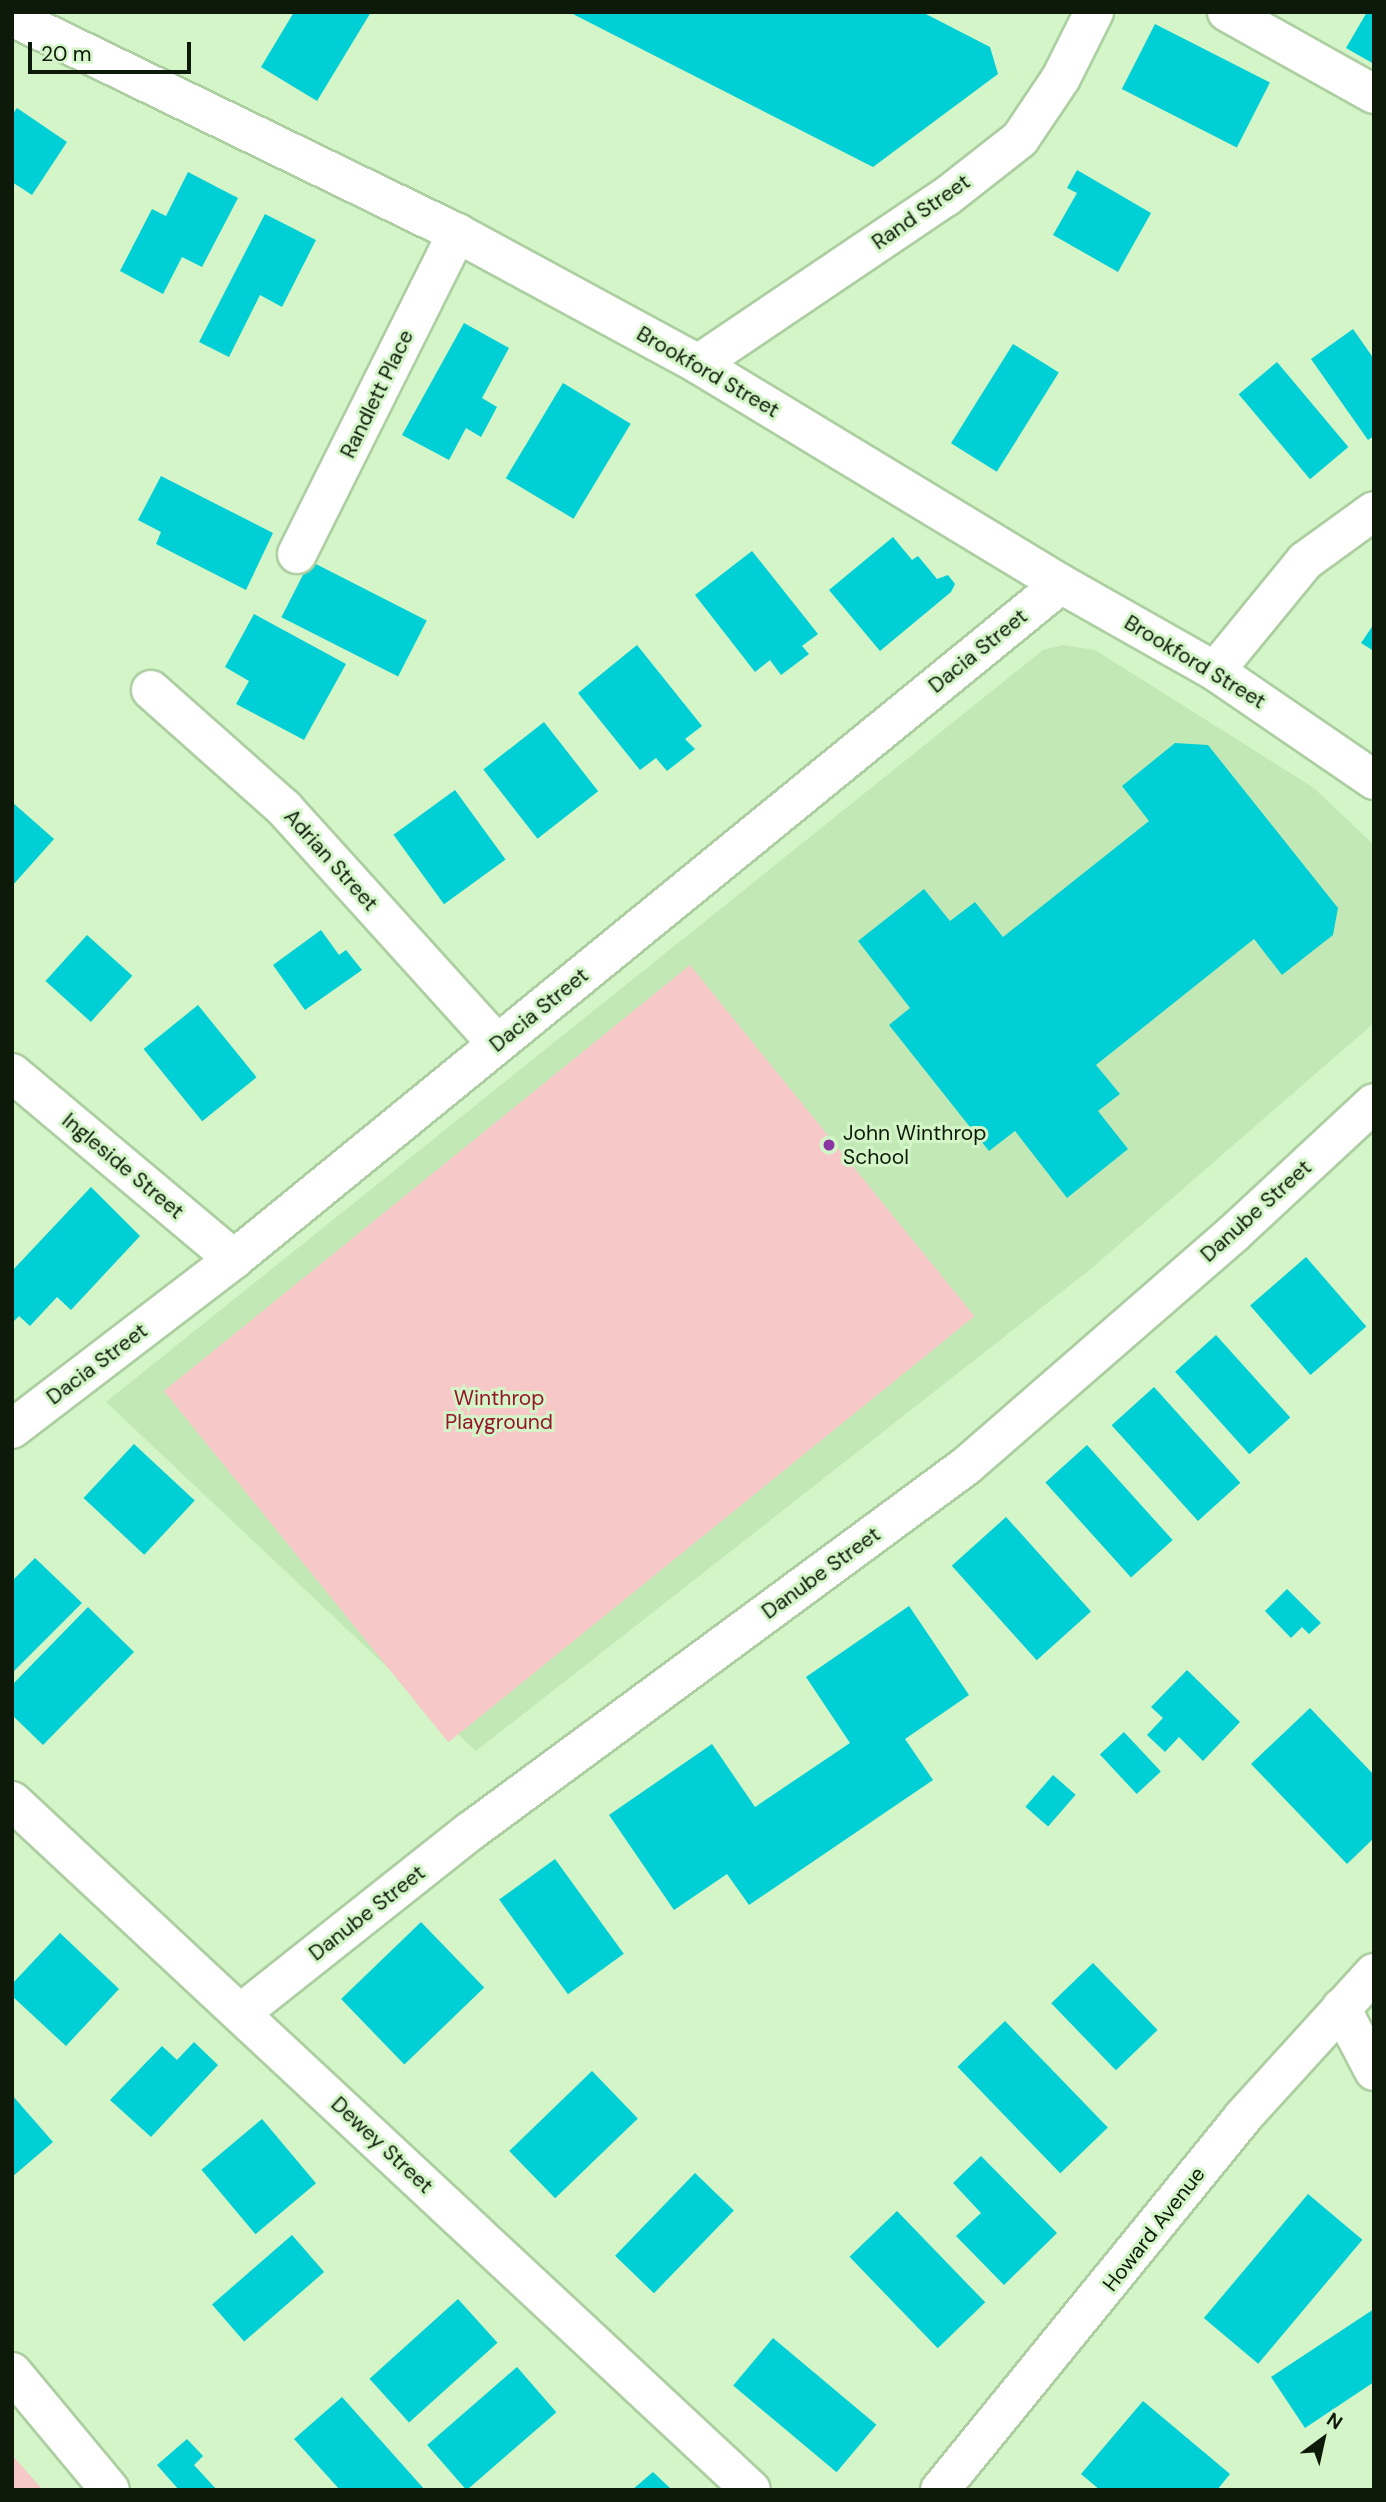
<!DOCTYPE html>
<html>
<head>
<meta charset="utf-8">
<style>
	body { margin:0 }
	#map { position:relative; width:1386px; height:2502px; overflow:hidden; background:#d3f5c7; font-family:"DM Sans",sans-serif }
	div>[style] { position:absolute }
	.built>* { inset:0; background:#c2e9b5 }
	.green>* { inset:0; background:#f6c8c8; transform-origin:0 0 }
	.building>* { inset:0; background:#00d0d5; transform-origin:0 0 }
	.roads { filter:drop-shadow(2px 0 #accea1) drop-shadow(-2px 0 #accea1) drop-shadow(0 2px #accea1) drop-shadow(0 -2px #accea1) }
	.street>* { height:38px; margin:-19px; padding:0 19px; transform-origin:19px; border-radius:19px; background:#fff }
	.dots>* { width:19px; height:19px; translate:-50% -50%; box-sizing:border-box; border:4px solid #d3f5c7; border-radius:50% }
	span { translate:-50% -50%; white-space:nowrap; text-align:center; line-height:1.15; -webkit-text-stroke:6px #d3f5c7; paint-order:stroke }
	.street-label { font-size:21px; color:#0d1909 }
	.poi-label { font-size:21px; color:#0d1909 }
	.left { translate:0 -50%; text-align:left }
	.park-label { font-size:21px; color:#97142d }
	.frame { position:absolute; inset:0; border:14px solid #0d1909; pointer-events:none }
	.north { position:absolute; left:1288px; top:2404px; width:70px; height:70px; -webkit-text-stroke:5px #d3f5c7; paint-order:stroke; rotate:33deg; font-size:19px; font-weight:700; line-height:28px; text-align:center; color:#0d1909 }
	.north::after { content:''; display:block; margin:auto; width:24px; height:32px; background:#0d1909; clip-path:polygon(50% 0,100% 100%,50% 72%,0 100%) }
	.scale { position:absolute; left:28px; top:42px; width:163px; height:32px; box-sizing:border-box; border:4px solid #0d1909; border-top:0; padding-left:9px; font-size:21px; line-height:24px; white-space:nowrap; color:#0d1909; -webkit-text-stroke:5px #d3f5c7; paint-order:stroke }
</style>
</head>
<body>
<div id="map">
	<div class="built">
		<i style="clip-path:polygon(1063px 645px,1095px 650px,1314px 788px,1374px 845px,1374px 1023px,1092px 1268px,476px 1751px,106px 1402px,1043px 650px)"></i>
	</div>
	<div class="green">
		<i style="left:690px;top:965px;width:452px;height:677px;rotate:51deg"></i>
		<i style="clip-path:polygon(12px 2455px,43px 2490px,12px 2490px)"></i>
	</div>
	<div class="building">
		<i style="clip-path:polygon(294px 12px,371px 12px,317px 101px,261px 67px)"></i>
		<i style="clip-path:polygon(569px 12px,922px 12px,990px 47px,998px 74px,873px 167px)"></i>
		<i style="clip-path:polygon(1367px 12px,1374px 12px,1374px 64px,1346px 48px)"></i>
		<i style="left:1155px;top:24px;width:129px;height:73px;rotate:27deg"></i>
		<i style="clip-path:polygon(17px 108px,67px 142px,32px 195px,12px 182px,12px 115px)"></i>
		<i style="clip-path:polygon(1077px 170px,1151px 213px,1118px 272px,1053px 235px,1077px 193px,1067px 188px)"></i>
		<i style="clip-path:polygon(188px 172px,238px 198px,202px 267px,182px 257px,163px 294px,120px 271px,152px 209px,166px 216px)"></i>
		<i style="clip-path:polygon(265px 214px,316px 240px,282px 307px,260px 295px,229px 357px,199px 342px)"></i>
		<i style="clip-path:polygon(464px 323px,509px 348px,482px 398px,497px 407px,481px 437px,466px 428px,449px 460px,402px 435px)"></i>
		<i style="clip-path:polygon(1353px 329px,1374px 359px,1374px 436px,1368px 440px,1311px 359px)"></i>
		<i style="left:1013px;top:344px;width:54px;height:117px;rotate:32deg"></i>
		<i style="left:1277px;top:362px;width:111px;height:50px;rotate:50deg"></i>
		<i style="left:563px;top:383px;width:79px;height:111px;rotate:31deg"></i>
		<i style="clip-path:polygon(161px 476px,273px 533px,246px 590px,156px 544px,161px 532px,138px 520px)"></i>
		<i style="clip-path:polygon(893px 537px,912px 560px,918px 556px,937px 579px,948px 575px,955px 584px,951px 592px,880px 651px,829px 590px)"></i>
		<i style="clip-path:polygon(752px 551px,818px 634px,802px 646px,809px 654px,781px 675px,770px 660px,755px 672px,695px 595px)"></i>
		<i style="left:310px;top:561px;width:131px;height:63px;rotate:27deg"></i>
		<i style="clip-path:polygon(254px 614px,346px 664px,304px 740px,236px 704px,249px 681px,225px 667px)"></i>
		<i style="clip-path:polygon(1374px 624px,1374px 651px,1361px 643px)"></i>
		<i style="clip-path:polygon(637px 645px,702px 726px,685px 739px,695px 749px,667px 771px,656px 758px,640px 770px,578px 693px)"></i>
		<i style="left:544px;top:722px;width:88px;height:77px;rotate:52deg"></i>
		<i style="clip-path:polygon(1175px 743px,1208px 745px,1338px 908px,1333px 935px,1282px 975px,1254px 939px,1096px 1065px,1120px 1094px,1098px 1111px,1128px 1149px,1067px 1198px,1015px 1131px,989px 1151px,889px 1025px,910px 1008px,858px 941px,924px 889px,950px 921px,975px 902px,1003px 937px,1149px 821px,1122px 786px)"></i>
		<i style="left:455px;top:790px;width:86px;height:76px;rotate:54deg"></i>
		<i style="clip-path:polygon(12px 802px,54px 839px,12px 886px)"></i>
		<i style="clip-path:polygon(321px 930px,339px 955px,346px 950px,362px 970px,305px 1010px,273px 965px)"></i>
		<i style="left:87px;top:935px;width:61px;height:62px;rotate:42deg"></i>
		<i style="left:198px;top:1005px;width:93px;height:70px;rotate:51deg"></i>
		<i style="clip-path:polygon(91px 1187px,140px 1236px,71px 1310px,57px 1297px,30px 1326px,19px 1316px,12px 1323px,12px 1271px)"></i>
		<i style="left:1306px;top:1257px;width:92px;height:74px;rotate:49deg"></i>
		<i style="left:1216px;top:1335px;width:111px;height:55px;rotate:48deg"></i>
		<i style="left:1154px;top:1387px;width:129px;height:57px;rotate:48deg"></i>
		<i style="left:134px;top:1444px;width:83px;height:74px;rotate:43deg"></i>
		<i style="left:1087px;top:1445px;width:128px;height:56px;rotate:48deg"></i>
		<i style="left:1006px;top:1517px;width:127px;height:73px;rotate:48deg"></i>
		<i style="clip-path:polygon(35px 1558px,82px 1603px,12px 1673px,12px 1581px)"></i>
		<i style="clip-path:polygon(1287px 1589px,1321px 1623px,1309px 1634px,1302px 1627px,1291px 1638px,1265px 1611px)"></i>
		<i style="clip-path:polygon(909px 1606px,969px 1695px,905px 1739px,933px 1780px,749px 1905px,727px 1874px,674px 1910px,609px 1815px,712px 1744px,755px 1807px,850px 1743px,806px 1677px)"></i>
		<i style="clip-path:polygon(88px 1607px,134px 1652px,43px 1745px,12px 1715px,12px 1685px)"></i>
		<i style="clip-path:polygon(1187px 1670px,1240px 1722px,1203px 1761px,1179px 1737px,1165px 1752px,1147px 1735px,1163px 1718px,1151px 1707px)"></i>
		<i style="clip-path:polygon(1310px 1708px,1374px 1775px,1374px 1838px,1347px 1864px,1251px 1764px)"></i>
		<i style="left:1124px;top:1732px;width:54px;height:33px;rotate:47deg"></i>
		<i style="left:1053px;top:1775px;width:30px;height:42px;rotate:41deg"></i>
		<i style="left:555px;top:1859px;width:117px;height:69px;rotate:54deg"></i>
		<i style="left:421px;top:1922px;width:91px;height:111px;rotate:46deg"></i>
		<i style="clip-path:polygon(60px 1933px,119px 1989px,66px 2046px,12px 1996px,12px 1984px)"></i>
		<i style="left:1093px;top:1963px;width:93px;height:58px;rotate:46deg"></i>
		<i style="left:1005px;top:2021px;width:148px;height:66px;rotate:46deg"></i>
		<i style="clip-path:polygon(194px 2042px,218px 2065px,151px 2137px,110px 2100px,162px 2046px,177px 2060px)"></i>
		<i style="left:592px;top:2071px;width:66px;height:115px;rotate:46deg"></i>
		<i style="clip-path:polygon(12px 2095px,53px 2142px,12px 2177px)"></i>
		<i style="left:262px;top:2119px;width:84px;height:79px;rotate:50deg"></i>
		<i style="clip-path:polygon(981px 2156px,1057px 2233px,1004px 2285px,956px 2236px,981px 2213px,953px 2183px)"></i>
		<i style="left:695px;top:2173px;width:54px;height:115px;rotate:44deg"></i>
		<i style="left:1308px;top:2194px;width:71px;height:162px;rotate:40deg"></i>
		<i style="left:897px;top:2211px;width:127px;height:66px;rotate:46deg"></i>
		<i style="left:292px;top:2235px;width:49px;height:106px;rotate:49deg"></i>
		<i style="left:458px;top:2299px;width:59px;height:119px;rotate:48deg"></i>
		<i style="clip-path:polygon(1374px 2309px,1374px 2382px,1305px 2428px,1271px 2377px)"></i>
		<i style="left:773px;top:2338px;width:135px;height:62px;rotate:40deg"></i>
		<i style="left:517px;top:2367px;width:60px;height:119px;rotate:49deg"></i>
		<i style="clip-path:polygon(342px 2397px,425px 2490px,340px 2490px,294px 2439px)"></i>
		<i style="clip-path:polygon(1143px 2401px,1230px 2474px,1217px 2490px,1100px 2490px,1081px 2474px)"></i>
		<i style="clip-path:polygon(187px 2439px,203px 2456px,194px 2465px,217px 2490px,179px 2490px,157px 2465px)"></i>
		<i style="clip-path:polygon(653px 2472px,672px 2490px,632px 2490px)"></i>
	</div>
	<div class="roads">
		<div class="street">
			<i style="left:1227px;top:12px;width:168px;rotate:29.2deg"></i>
			<i style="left:12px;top:17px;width:495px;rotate:25.9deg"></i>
			<i style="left:457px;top:233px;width:274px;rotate:28.5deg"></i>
			<i style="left:698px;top:364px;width:424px;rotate:31.2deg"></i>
			<i style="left:1061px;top:584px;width:177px;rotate:29.5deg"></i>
			<i style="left:1215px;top:671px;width:193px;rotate:34.4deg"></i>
			<i style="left:698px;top:364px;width:299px;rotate:-34deg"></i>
			<i style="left:946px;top:197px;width:94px;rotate:-38.1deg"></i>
			<i style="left:1020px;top:139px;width:73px;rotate:-56.1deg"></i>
			<i style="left:1061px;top:78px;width:74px;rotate:-63.4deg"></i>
			<i style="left:297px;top:554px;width:359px;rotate:-63.5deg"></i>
			<i style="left:1215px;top:671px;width:142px;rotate:-50.7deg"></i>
			<i style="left:1305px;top:561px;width:85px;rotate:-35.9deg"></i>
			<i style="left:151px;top:690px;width:178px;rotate:41.6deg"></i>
			<i style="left:284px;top:808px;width:318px;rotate:47.9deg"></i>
			<i style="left:12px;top:1073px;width:290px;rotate:40deg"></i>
			<i style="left:12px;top:1429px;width:280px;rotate:-37.4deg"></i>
			<i style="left:234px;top:1259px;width:1067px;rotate:-39.22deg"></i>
			<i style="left:12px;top:1801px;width:1010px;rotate:42.99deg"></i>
			<i style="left:1341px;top:2008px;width:71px;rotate:62.4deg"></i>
			<i style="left:242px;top:2012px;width:293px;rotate:-38.4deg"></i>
			<i style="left:472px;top:1830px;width:614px;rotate:-36.38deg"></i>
			<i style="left:966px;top:1466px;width:354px;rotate:-41deg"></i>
			<i style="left:1233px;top:1234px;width:192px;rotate:-42.9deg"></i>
			<i style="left:12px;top:2372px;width:153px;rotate:50.3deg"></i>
			<i style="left:940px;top:2490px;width:479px;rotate:-50.9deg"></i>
			<i style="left:1242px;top:2118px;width:196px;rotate:-47.7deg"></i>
		</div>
	</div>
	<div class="dots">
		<i style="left:829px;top:1145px;background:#8b35a3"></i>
	</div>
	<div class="street-label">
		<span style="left:921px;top:212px;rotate:-35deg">Rand Street</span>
		<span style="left:708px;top:372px;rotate:30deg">Brookford Street</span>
		<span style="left:377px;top:394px;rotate:-64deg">Randlett Place</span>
		<span style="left:978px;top:651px;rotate:-39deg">Dacia Street</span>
		<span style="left:1195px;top:662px;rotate:31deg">Brookford Street</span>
		<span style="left:331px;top:860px;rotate:48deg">Adrian Street</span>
		<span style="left:539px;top:1010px;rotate:-39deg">Dacia Street</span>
		<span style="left:123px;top:1166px;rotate:40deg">Ingleside Street</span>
		<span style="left:1256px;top:1211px;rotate:-42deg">Danube Street</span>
		<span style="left:97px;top:1364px;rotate:-37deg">Dacia Street</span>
		<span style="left:821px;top:1573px;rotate:-36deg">Danube Street</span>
		<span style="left:367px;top:1913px;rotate:-38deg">Danube Street</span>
		<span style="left:382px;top:2145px;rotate:43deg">Dewey Street</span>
		<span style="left:1154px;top:2229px;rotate:-52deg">Howard Avenue</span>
	</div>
	<div class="poi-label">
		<span class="left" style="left:843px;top:1145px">John Winthrop<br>School</span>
	</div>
	<div class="park-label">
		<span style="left:499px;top:1410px">Winthrop<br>Playground</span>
	</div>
	<div class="frame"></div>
	<div class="north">N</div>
	<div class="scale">20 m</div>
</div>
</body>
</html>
